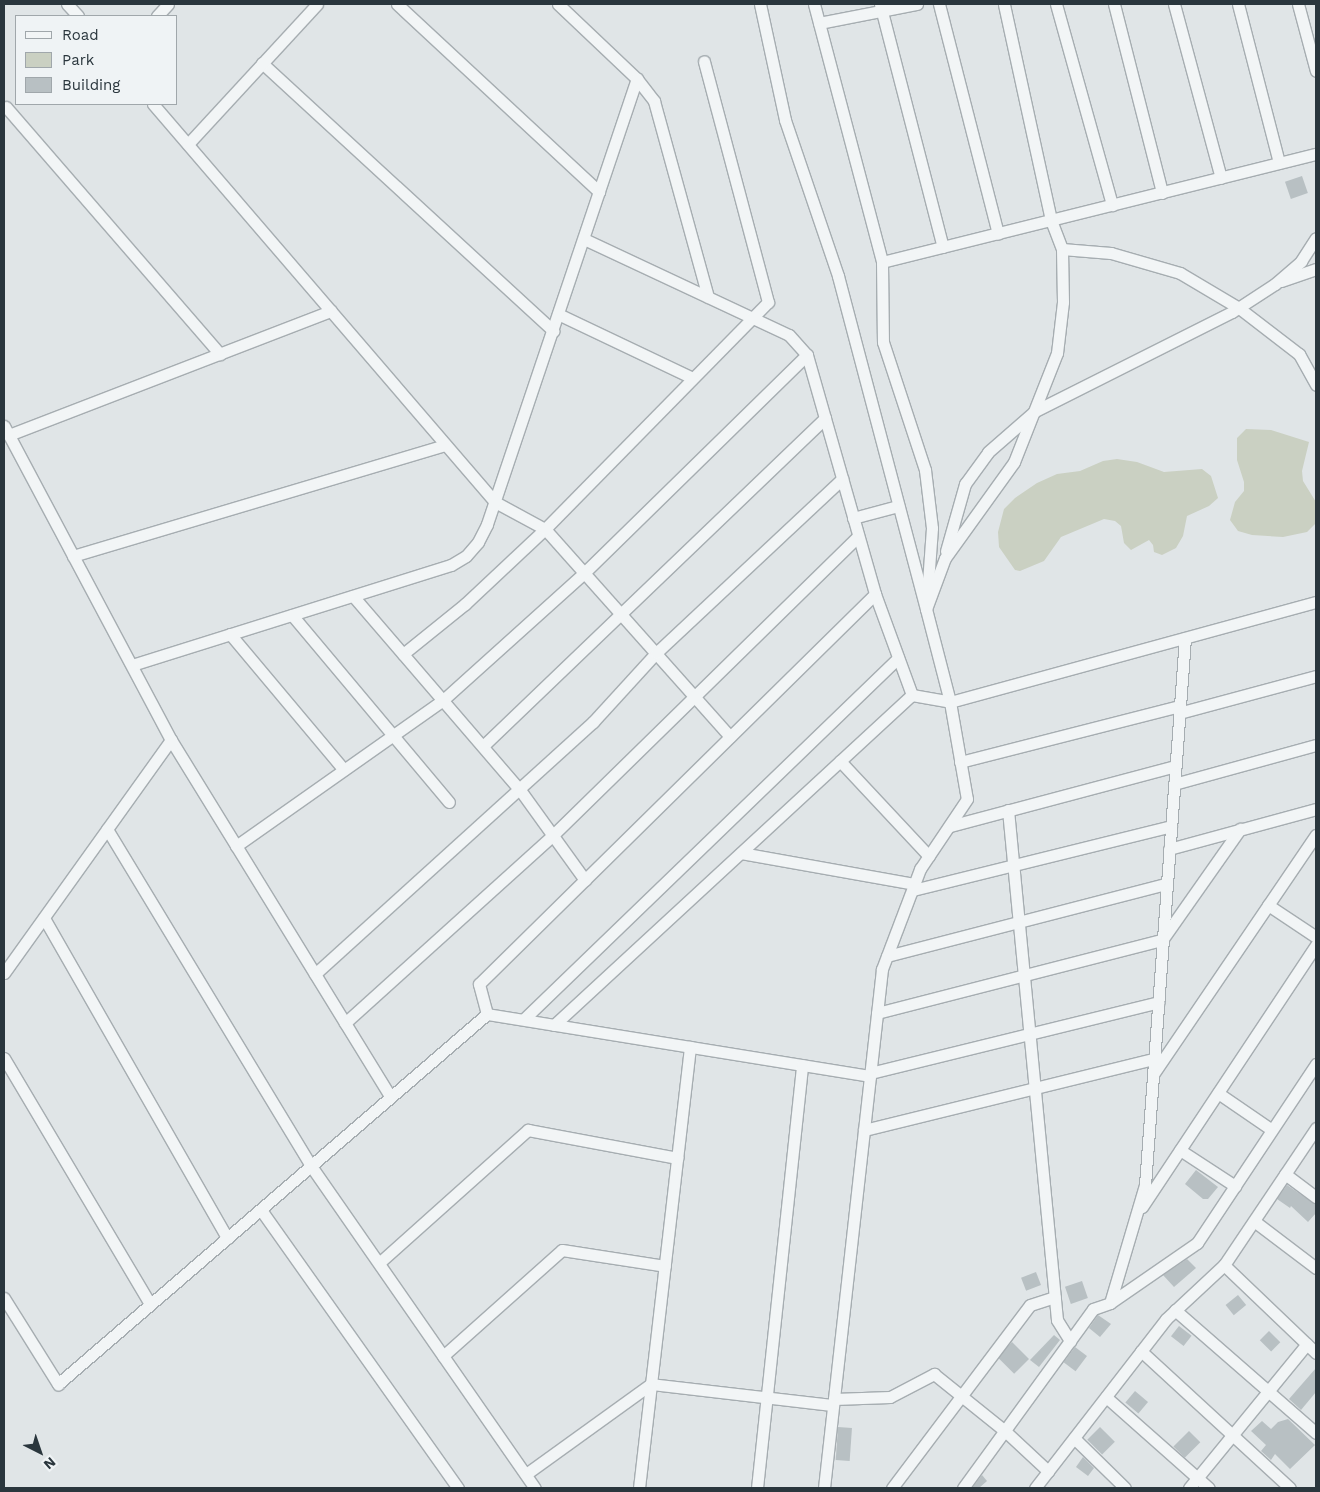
<!DOCTYPE html>
<html>
<head>
<meta charset="utf-8">
<style>
	body { margin:0 }
	#map { position:relative; width:1320px; height:1492px; overflow:hidden; background:#e0e5e7; font-family:"Work Sans",sans-serif }
	div>[style] { position:absolute }
	.green>* { inset:0; background:#cad0c2 }
	.building>* { inset:0; background:#b8c0c3; transform-origin:0 0 }
	.roads { filter:drop-shadow(1px 0 #a6adb1) drop-shadow(-1px 0 #a6adb1) drop-shadow(0 1px #a6adb1) drop-shadow(0 -1px #a6adb1) }
	.street>* { height:11px; margin:-5.5px; padding:0 5.5px; transform-origin:5.5px; border-radius:5.5px; background:#f2f5f6 }
	span { translate:-50% -50%; white-space:nowrap; text-align:center; line-height:1.15; -webkit-text-stroke:4px #eff3f5; paint-order:stroke }
	.frame { position:absolute; inset:0; border:5px solid #2a363d; pointer-events:none }
	.legend { position:absolute; left:15px; top:15px; width:162px; height:90px; box-sizing:border-box; background:#eff3f5; border:1px solid #a0a7ab; margin:0; padding:6px 9px; list-style:none; font-size:15px; color:#2a363d }
	.legend li { display:flex; align-items:center; gap:10px; height:25px }
	.legend b { width:25px; border:1px solid #a0a7ab }
	.north { position:absolute; left:15px; top:1427px; width:50px; height:50px; -webkit-text-stroke:4px #eff3f5; paint-order:stroke; rotate:139deg; font-size:14px; font-weight:700; line-height:20px; text-align:center; color:#2a363d }
	.north::after { content:''; display:block; margin:auto; width:18px; height:22px; background:#2a363d; clip-path:polygon(50% 0,100% 100%,50% 72%,0 100%) }
</style>
</head>
<body>
<div id="map">
	<div class="green">
		<i style="clip-path:polygon(1246px 429px,1271px 430px,1309px 442px,1302px 471px,1303px 481px,1316px 502px,1316px 523px,1307px 532px,1283px 537px,1252px 535px,1238px 531px,1230px 520px,1235px 502px,1244px 491px,1244px 482px,1237px 460px,1237px 438px)"></i>
		<i style="clip-path:polygon(1117px 459px,1137px 462px,1164px 472px,1202px 469px,1211px 476px,1218px 498px,1209px 506px,1187px 516px,1183px 536px,1176px 548px,1162px 555px,1154px 552px,1153px 545px,1149px 540px,1131px 550px,1124px 543px,1121px 526px,1115px 521px,1104px 519px,1061px 537px,1044px 561px,1020px 571px,1015px 570px,999px 547px,998px 532px,1004px 509px,1015px 498px,1037px 483px,1057px 474px,1080px 471px,1103px 461px)"></i>
	</div>
	<div class="building">
		<i style="left:1302px;top:176px;width:18px;height:18px;rotate:71deg"></i>
		<i style="clip-path:polygon(1196px 1170px,1218px 1187px,1208px 1199px,1203px 1199px,1185px 1184px)"></i>
		<i style="clip-path:polygon(1287px 1185px,1316px 1205px,1316px 1213px,1308px 1222px,1291px 1206px,1290px 1208px,1277px 1199px)"></i>
		<i style="clip-path:polygon(1187px 1259px,1196px 1268px,1174px 1287px,1163px 1275px)"></i>
		<i style="left:1036px;top:1272px;width:14px;height:16px;rotate:69deg"></i>
		<i style="left:1082px;top:1281px;width:18px;height:18px;rotate:71deg"></i>
		<i style="left:1238px;top:1295px;width:13px;height:16px;rotate:51deg"></i>
		<i style="clip-path:polygon(1098px 1315px,1111px 1324px,1100px 1337px,1089px 1328px)"></i>
		<i style="left:1179px;top:1326px;width:16px;height:13px;rotate:38deg"></i>
		<i style="left:1269px;top:1331px;width:16px;height:13px;rotate:45deg"></i>
		<i style="clip-path:polygon(1054px 1335px,1060px 1340px,1039px 1367px,1030px 1360px)"></i>
		<i style="left:1012px;top:1342px;width:24px;height:21px;rotate:45deg"></i>
		<i style="left:1075px;top:1347px;width:15px;height:19px;rotate:37deg"></i>
		<i style="clip-path:polygon(1316px 1368px,1316px 1392px,1301px 1410px,1289px 1399px)"></i>
		<i style="left:1135px;top:1391px;width:17px;height:15px;rotate:40deg"></i>
		<i style="clip-path:polygon(1288px 1419px,1315px 1445px,1290px 1469px,1275px 1454px,1271px 1460px,1261px 1451px,1266px 1445px,1251px 1431px,1262px 1421px,1271px 1429px,1278px 1422px)"></i>
		<i style="left:838px;top:1427px;width:14px;height:33px;rotate:4deg"></i>
		<i style="left:1100px;top:1427px;width:21px;height:18px;rotate:45deg"></i>
		<i style="left:1189px;top:1431px;width:16px;height:22px;rotate:45deg"></i>
		<i style="clip-path:polygon(1083px 1457px,1094px 1468px,1088px 1476px,1076px 1467px)"></i>
		<i style="clip-path:polygon(982px 1475px,987px 1481px,979px 1488px,972px 1488px)"></i>
	</div>
	<div class="roads">
		<div class="street">
			<i style="left:67px;top:4px;width:16px;rotate:47deg"></i>
			<i style="left:397px;top:4px;width:276px;rotate:42.9deg"></i>
			<i style="left:558px;top:4px;width:109px;rotate:43.5deg"></i>
			<i style="left:637px;top:79px;width:28px;rotate:52deg"></i>
			<i style="left:654px;top:101px;width:203px;rotate:74.6deg"></i>
			<i style="left:760px;top:4px;width:119px;rotate:77.8deg"></i>
			<i style="left:785px;top:120px;width:165px;rotate:71.2deg"></i>
			<i style="left:838px;top:276px;width:344px;rotate:75.2deg"></i>
			<i style="left:926px;top:609px;width:96px;rotate:75.5deg"></i>
			<i style="left:950px;top:702px;width:98px;rotate:80.1deg"></i>
			<i style="left:967px;top:799px;width:84px;rotate:123.9deg"></i>
			<i style="left:920px;top:869px;width:107px;rotate:110.8deg"></i>
			<i style="left:882px;top:969px;width:522px;rotate:96.38deg"></i>
			<i style="left:814px;top:4px;width:267px;rotate:75.2deg"></i>
			<i style="left:882px;top:262px;width:80px;rotate:89.3deg"></i>
			<i style="left:883px;top:342px;width:135px;rotate:71.8deg"></i>
			<i style="left:925px;top:470px;width:58px;rotate:83.1deg"></i>
			<i style="left:932px;top:528px;width:81px;rotate:94.2deg"></i>
			<i style="left:926px;top:609px;width:54px;rotate:-69.6deg"></i>
			<i style="left:945px;top:558px;width:118px;rotate:-54.3deg"></i>
			<i style="left:1014px;top:462px;width:117px;rotate:-68.5deg"></i>
			<i style="left:1057px;top:353px;width:51px;rotate:-83.3deg"></i>
			<i style="left:1063px;top:302px;width:53px;rotate:-91.1deg"></i>
			<i style="left:1062px;top:249px;width:31px;rotate:-111deg"></i>
			<i style="left:1051px;top:220px;width:221px;rotate:-102.3deg"></i>
			<i style="left:880px;top:4px;width:251px;rotate:75.5deg"></i>
			<i style="left:939px;top:4px;width:237px;rotate:75.6deg"></i>
			<i style="left:1056px;top:4px;width:209px;rotate:74.4deg"></i>
			<i style="left:1114px;top:4px;width:195px;rotate:75.7deg"></i>
			<i style="left:1174px;top:4px;width:180px;rotate:74.9deg"></i>
			<i style="left:1238px;top:4px;width:164px;rotate:75.5deg"></i>
			<i style="left:1298px;top:4px;width:69px;rotate:75deg"></i>
			<i style="left:157px;top:16px;width:16px;rotate:-47deg"></i>
			<i style="left:819px;top:23px;width:100px;rotate:-11deg"></i>
			<i style="left:262px;top:63px;width:396px;rotate:42.6deg"></i>
			<i style="left:153px;top:104px;width:525px;rotate:49.33deg"></i>
			<i style="left:495px;top:502px;width:57px;rotate:28.4deg"></i>
			<i style="left:545px;top:529px;width:278px;rotate:48.3deg"></i>
			<i style="left:6px;top:107px;width:327px;rotate:49.1deg"></i>
			<i style="left:188px;top:144px;width:190px;rotate:-47.3deg"></i>
			<i style="left:584px;top:239px;width:226px;rotate:25.1deg"></i>
			<i style="left:789px;top:335px;width:27px;rotate:48deg"></i>
			<i style="left:807px;top:355px;width:248px;rotate:74.1deg"></i>
			<i style="left:875px;top:594px;width:108px;rotate:69.9deg"></i>
			<i style="left:1062px;top:249px;width:49px;rotate:4.7deg"></i>
			<i style="left:1111px;top:253px;width:72px;rotate:16.2deg"></i>
			<i style="left:1180px;top:273px;width:69px;rotate:30.7deg"></i>
			<i style="left:1239px;top:308px;width:76px;rotate:37.5deg"></i>
			<i style="left:1299px;top:354px;width:35px;rotate:61deg"></i>
			<i style="left:882px;top:262px;width:447px;rotate:-14deg"></i>
			<i style="left:1281px;top:281px;width:37px;rotate:-19deg"></i>
			<i style="left:558px;top:314px;width:149px;rotate:25.4deg"></i>
			<i style="left:4px;top:426px;width:356px;rotate:62deg"></i>
			<i style="left:171px;top:740px;width:419px;rotate:58.4deg"></i>
			<i style="left:9px;top:435px;width:345px;rotate:-21.1deg"></i>
			<i style="left:853px;top:518px;width:47px;rotate:-14.9deg"></i>
			<i style="left:946px;top:551px;width:70px;rotate:-74.2deg"></i>
			<i style="left:965px;top:484px;width:39px;rotate:-54deg"></i>
			<i style="left:988px;top:452px;width:62px;rotate:-41.1deg"></i>
			<i style="left:1035px;top:411px;width:220px;rotate:-26.7deg"></i>
			<i style="left:1232px;top:312px;width:51px;rotate:-33.1deg"></i>
			<i style="left:1275px;top:284px;width:35px;rotate:-41deg"></i>
			<i style="left:1301px;top:261px;width:27px;rotate:-57deg"></i>
			<i style="left:73px;top:556px;width:388px;rotate:-16.6deg"></i>
			<i style="left:353px;top:596px;width:256px;rotate:49.3deg"></i>
			<i style="left:520px;top:790px;width:111px;rotate:54.2deg"></i>
			<i style="left:292px;top:615px;width:244px;rotate:50deg"></i>
			<i style="left:230px;top:634px;width:177px;rotate:50deg"></i>
			<i style="left:403px;top:654px;width:80px;rotate:-38.9deg"></i>
			<i style="left:465px;top:604px;width:110px;rotate:-43.2deg"></i>
			<i style="left:545px;top:529px;width:318px;rotate:-45.5deg"></i>
			<i style="left:768px;top:302px;width:249px;rotate:-104.9deg"></i>
			<i style="left:132px;top:665px;width:334px;rotate:-17.4deg"></i>
			<i style="left:451px;top:565px;width:17px;rotate:-31deg"></i>
			<i style="left:466px;top:556px;width:18px;rotate:-49deg"></i>
			<i style="left:478px;top:542px;width:20px;rotate:-63deg"></i>
			<i style="left:487px;top:524px;width:470px;rotate:-71.4deg"></i>
			<i style="left:1179px;top:713px;width:142px;rotate:-15.1deg"></i>
			<i style="left:483px;top:746px;width:474px;rotate:-43.8deg"></i>
			<i style="left:840px;top:761px;width:130px;rotate:46.9deg"></i>
			<i style="left:960px;top:762px;width:226px;rotate:-14.3deg"></i>
			<i style="left:1174px;top:784px;width:147px;rotate:-15.4deg"></i>
			<i style="left:1008px;top:810px;width:512px;rotate:84.51deg"></i>
			<i style="left:1057px;top:1320px;width:25px;rotate:58deg"></i>
			<i style="left:950px;top:826px;width:233px;rotate:-14.9deg"></i>
			<i style="left:107px;top:829px;width:394px;rotate:58.8deg"></i>
			<i style="left:311px;top:1166px;width:392px;rotate:55.2deg"></i>
			<i style="left:236px;top:846px;width:253px;rotate:-35.2deg"></i>
			<i style="left:443px;top:700px;width:190px;rotate:-42deg"></i>
			<i style="left:584px;top:573px;width:312px;rotate:-44.4deg"></i>
			<i style="left:1169px;top:849px;width:152px;rotate:-15.2deg"></i>
			<i style="left:741px;top:853px;width:177px;rotate:10.1deg"></i>
			<i style="left:913px;top:890px;width:266px;rotate:-13.9deg"></i>
			<i style="left:1268px;top:905px;width:58px;rotate:33.7deg"></i>
			<i style="left:44px;top:918px;width:369px;rotate:60.2deg"></i>
			<i style="left:887px;top:956px;width:288px;rotate:-14.5deg"></i>
			<i style="left:4px;top:973px;width:287px;rotate:-54.4deg"></i>
			<i style="left:315px;top:974px;width:375px;rotate:-42.2deg"></i>
			<i style="left:593px;top:722px;width:93px;rotate:-47.6deg"></i>
			<i style="left:656px;top:653px;width:255px;rotate:-43.1deg"></i>
			<i style="left:877px;top:1013px;width:294px;rotate:-14.4deg"></i>
			<i style="left:1162px;top:940px;width:136px;rotate:-54.9deg"></i>
			<i style="left:487px;top:1014px;width:31px;rotate:-105deg"></i>
			<i style="left:479px;top:984px;width:556px;rotate:-44.56deg"></i>
			<i style="left:524px;top:1019px;width:520px;rotate:-43.99deg"></i>
			<i style="left:345px;top:1023px;width:280px;rotate:-42.1deg"></i>
			<i style="left:553px;top:835px;width:427px;rotate:-44.4deg"></i>
			<i style="left:554px;top:1025px;width:487px;rotate:-42.7deg"></i>
			<i style="left:912px;top:695px;width:39px;rotate:10deg"></i>
			<i style="left:950px;top:702px;width:379px;rotate:-15.3deg"></i>
			<i style="left:4px;top:1058px;width:286px;rotate:59.3deg"></i>
			<i style="left:870px;top:1073px;width:297px;rotate:-13.8deg"></i>
			<i style="left:1154px;top:1073px;width:288px;rotate:-55.8deg"></i>
			<i style="left:1218px;top:1093px;width:65px;rotate:34.4deg"></i>
			<i style="left:864px;top:1130px;width:299px;rotate:-13.8deg"></i>
			<i style="left:1180px;top:1150px;width:66px;rotate:33.2deg"></i>
			<i style="left:1285px;top:1174px;width:39px;rotate:37deg"></i>
			<i style="left:1142px;top:1207px;width:315px;rotate:-56.4deg"></i>
			<i style="left:261px;top:1210px;width:341px;rotate:54.7deg"></i>
			<i style="left:1254px;top:1221px;width:78px;rotate:37.2deg"></i>
			<i style="left:379px;top:1263px;width:200px;rotate:-41.8deg"></i>
			<i style="left:528px;top:1130px;width:152px;rotate:10.6deg"></i>
			<i style="left:1224px;top:1265px;width:127px;rotate:43.7deg"></i>
			<i style="left:4px;top:1298px;width:102px;rotate:57.9deg"></i>
			<i style="left:58px;top:1384px;width:567px;rotate:-40.78deg"></i>
			<i style="left:487px;top:1014px;width:388px;rotate:9.2deg"></i>
			<i style="left:1110px;top:1303px;width:106px;rotate:-34.6deg"></i>
			<i style="left:1197px;top:1243px;width:215px;rotate:-56.4deg"></i>
			<i style="left:1175px;top:1310px;width:187px;rotate:41.1deg"></i>
			<i style="left:1141px;top:1351px;width:202px;rotate:42.6deg"></i>
			<i style="left:443px;top:1356px;width:159px;rotate:-41.7deg"></i>
			<i style="left:562px;top:1250px;width:104px;rotate:8.8deg"></i>
			<i style="left:1106px;top:1397px;width:137px;rotate:41.5deg"></i>
			<i style="left:834px;top:1399px;width:56px;rotate:-2deg"></i>
			<i style="left:890px;top:1397px;width:50px;rotate:-27.6deg"></i>
			<i style="left:934px;top:1374px;width:91px;rotate:38.8deg"></i>
			<i style="left:1005px;top:1431px;width:59px;rotate:42.9deg"></i>
			<i style="left:1074px;top:1438px;width:71px;rotate:44.4deg"></i>
			<i style="left:526px;top:1474px;width:154px;rotate:-35.8deg"></i>
			<i style="left:651px;top:1384px;width:183px;rotate:6.6deg"></i>
			<i style="left:639px;top:1488px;width:444px;rotate:-83.4deg"></i>
			<i style="left:757px;top:1488px;width:425px;rotate:-83.9deg"></i>
			<i style="left:892px;top:1488px;width:229px;rotate:-53deg"></i>
			<i style="left:1030px;top:1305px;width:26px;rotate:-18deg"></i>
			<i style="left:963px;top:1488px;width:221px;rotate:-54deg"></i>
			<i style="left:1093px;top:1309px;width:18px;rotate:-19deg"></i>
			<i style="left:1110px;top:1303px;width:123px;rotate:-73.5deg"></i>
			<i style="left:1145px;top:1185px;width:548px;rotate:-85.82deg"></i>
			<i style="left:1035px;top:1488px;width:214px;rotate:-52.2deg"></i>
			<i style="left:1166px;top:1319px;width:79px;rotate:-43deg"></i>
			<i style="left:1224px;top:1265px;width:165px;rotate:-56.1deg"></i>
			<i style="left:1189px;top:1488px;width:186px;rotate:-50.7deg"></i>
		</div>
	</div>
	<div class="frame"></div>
	<ul class="legend">
	<li><b style="height:6px;background:#f2f5f6"></b>Road</li>
	<li><b style="height:14px;background:#cad0c2"></b>Park</li>
	<li><b style="height:14px;background:#b8c0c3"></b>Building</li>
	</ul>
	<div class="north">N</div>
</div>
</body>
</html>
